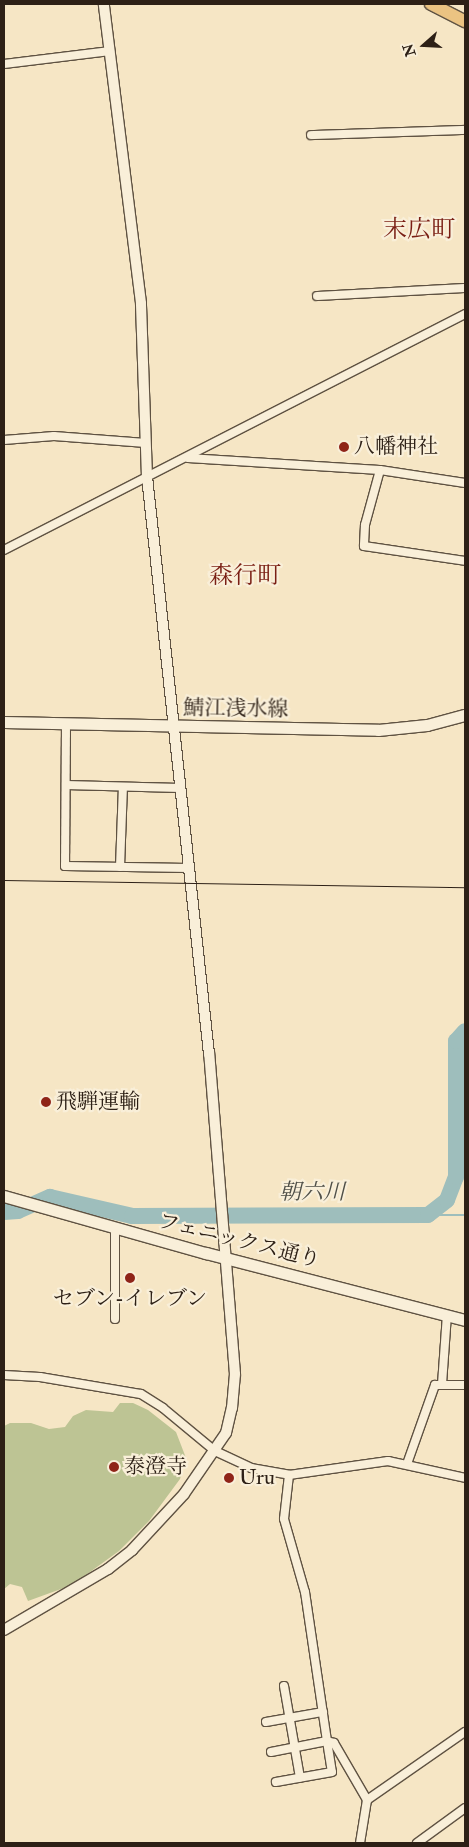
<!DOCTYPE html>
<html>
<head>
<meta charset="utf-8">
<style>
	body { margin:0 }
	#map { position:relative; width:469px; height:1847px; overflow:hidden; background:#f6e6c5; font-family:"IM FELL Double Pica","Noto Serif JP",serif }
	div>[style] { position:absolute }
	.green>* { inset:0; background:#bdc494 }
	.stream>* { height:2.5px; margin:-1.25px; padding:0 1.25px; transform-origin:1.25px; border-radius:1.25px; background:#9ebebc }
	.river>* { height:16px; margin:-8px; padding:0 8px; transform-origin:8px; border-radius:8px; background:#9ebebc }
	.roads { filter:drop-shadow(1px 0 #5f5242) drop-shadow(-1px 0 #5f5242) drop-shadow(0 1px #5f5242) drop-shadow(0 -1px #5f5242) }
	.minor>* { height:8px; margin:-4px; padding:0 4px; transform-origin:4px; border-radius:4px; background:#f9efd9 }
	.tertiary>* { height:10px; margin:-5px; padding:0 5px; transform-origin:5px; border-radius:5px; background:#f9efd9 }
	.secondary>* { height:11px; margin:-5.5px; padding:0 5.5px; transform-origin:5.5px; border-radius:5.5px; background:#f9efd9 }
	.trunk>* { height:12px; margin:-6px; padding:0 6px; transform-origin:6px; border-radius:6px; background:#ebc382 }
	.tram>* { height:1px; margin:-0.5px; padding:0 0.5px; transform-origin:0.5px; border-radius:0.5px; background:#2d2016 }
	.dots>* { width:14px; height:14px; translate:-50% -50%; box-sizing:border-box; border:2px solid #f9efd9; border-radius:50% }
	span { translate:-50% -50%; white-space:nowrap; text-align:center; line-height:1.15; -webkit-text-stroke:4.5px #f9efd9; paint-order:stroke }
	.poi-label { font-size:21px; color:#2d2016 }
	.left { translate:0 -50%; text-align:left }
	.street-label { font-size:21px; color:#2d2016 }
	.water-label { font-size:22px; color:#4f4f48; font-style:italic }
	.quarter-label { font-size:24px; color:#7a1f14 }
	.frame { position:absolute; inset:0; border:5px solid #2d2016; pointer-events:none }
	.north { position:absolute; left:399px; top:20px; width:50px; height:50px; -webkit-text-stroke:4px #f9efd9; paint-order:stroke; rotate:251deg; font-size:14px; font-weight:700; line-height:20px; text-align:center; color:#2d2016 }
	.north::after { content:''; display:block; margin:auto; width:18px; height:22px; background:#2d2016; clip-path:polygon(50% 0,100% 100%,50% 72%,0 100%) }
</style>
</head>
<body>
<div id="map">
	<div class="green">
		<i style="clip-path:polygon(120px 1403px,133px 1403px,148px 1410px,176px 1432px,186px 1458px,180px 1479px,149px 1521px,119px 1551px,72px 1585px,28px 1601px,22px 1587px,10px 1584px,4px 1589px,4px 1426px,10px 1423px,31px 1423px,49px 1429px,65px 1427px,73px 1416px,86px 1410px,113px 1412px)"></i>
	</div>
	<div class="stream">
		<i style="left:428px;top:1215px;width:37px"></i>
	</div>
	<div class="river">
		<i style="left:4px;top:1212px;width:14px;rotate:-4deg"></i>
		<i style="left:18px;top:1211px;width:35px;rotate:-24deg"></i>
		<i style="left:50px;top:1197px;width:84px;rotate:13deg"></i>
		<i style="left:132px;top:1216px;width:296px;rotate:-0.2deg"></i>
		<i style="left:428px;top:1215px;width:24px;rotate:-38deg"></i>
		<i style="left:447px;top:1200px;width:25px;rotate:-69deg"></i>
		<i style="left:456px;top:1177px;width:136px;rotate:-90deg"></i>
		<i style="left:456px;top:1041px;width:13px;rotate:-48deg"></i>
	</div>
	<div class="roads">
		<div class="minor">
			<i style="left:4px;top:64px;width:107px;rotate:-7deg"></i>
			<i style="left:311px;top:135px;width:154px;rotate:-1.9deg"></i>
			<i style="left:317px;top:296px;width:148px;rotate:-3.1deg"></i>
			<i style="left:4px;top:440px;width:50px;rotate:-4.6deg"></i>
			<i style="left:54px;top:436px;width:92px;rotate:4.4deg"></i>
			<i style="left:188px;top:458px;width:192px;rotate:3.6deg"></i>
			<i style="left:380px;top:470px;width:86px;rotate:8.7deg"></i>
			<i style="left:380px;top:470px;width:57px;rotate:105.3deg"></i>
			<i style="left:365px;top:525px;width:21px;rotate:93deg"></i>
			<i style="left:364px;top:546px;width:102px;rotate:8.4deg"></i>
			<i style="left:4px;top:550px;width:518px;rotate:-27.11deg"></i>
			<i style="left:66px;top:724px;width:142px;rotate:90.4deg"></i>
			<i style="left:65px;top:866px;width:123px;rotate:0.9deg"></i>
			<i style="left:66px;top:785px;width:114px;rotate:1.5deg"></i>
			<i style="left:120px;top:867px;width:80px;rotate:-87.9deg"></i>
			<i style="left:115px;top:1319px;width:91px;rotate:-90deg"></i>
			<i style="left:4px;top:1375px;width:36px;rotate:3deg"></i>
			<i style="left:40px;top:1377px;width:102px;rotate:9.6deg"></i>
			<i style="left:141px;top:1394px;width:26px;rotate:32deg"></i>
			<i style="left:163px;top:1408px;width:67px;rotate:39.6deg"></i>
			<i style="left:215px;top:1451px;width:40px;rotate:25deg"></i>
			<i style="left:251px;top:1468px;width:39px;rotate:10deg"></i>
			<i style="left:289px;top:1475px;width:100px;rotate:-8deg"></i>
			<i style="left:388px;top:1461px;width:79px;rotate:12.4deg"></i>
			<i style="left:442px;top:1384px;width:69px;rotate:-85.9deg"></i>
			<i style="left:407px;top:1464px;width:84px;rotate:-70.5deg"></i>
			<i style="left:435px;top:1385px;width:30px"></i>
			<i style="left:289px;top:1475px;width:44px;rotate:96.5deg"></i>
			<i style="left:284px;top:1519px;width:76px;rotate:74deg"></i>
			<i style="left:305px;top:1592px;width:151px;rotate:81.6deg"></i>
			<i style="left:327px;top:1741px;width:7px;rotate:16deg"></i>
			<i style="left:334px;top:1743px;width:66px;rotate:59.9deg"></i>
			<i style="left:367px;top:1800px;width:44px;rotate:99.2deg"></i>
			<i style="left:284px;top:1686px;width:93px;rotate:80.1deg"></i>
			<i style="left:266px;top:1722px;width:58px;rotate:-10deg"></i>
			<i style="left:271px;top:1752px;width:57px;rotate:-11.1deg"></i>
			<i style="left:327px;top:1741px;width:31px;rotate:81deg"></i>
			<i style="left:332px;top:1772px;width:57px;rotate:169.9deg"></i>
			<i style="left:367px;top:1800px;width:119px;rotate:-34.8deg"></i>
			<i style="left:417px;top:1843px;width:59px;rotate:-36.1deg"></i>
		</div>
		<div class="tertiary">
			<i style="left:4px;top:1630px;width:121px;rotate:-30.4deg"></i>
			<i style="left:108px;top:1569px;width:31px;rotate:-38deg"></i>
			<i style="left:132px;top:1550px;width:76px;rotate:-47.1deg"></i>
			<i style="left:184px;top:1494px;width:74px;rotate:-55.5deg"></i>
			<i style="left:226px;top:1433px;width:26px;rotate:-77deg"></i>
			<i style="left:232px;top:1408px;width:34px;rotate:-85deg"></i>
			<i style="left:235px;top:1374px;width:321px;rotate:-94.6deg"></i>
			<i style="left:209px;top:1054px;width:580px;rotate:-96.13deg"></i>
			<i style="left:147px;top:477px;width:174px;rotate:-92deg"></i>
			<i style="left:141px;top:303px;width:301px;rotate:-97.1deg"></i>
		</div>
		<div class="secondary">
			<i style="left:4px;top:722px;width:374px;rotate:1.2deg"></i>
			<i style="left:378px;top:730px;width:49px;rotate:-5.8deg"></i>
			<i style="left:427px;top:725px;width:39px;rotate:-15deg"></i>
			<i style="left:4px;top:1196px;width:210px;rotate:15.8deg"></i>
			<i style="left:206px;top:1253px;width:268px;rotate:14.5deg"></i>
		</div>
		<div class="trunk">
			<i style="left:431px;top:4px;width:38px;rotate:27deg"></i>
		</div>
	</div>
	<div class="tram">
		<i style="left:4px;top:880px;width:461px;rotate:0.9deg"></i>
	</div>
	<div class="dots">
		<i style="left:344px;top:447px;background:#8f2418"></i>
		<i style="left:46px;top:1102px;background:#8f2418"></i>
		<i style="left:130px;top:1278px;background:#8f2418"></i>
		<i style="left:114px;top:1467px;background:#8f2418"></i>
		<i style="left:229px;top:1478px;background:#8f2418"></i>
	</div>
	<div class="poi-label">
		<span class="left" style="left:354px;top:447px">八幡神社</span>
		<span class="left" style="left:56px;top:1102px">飛騨運輸</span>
		<span style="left:130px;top:1299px">セブン-イレブン</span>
		<span class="left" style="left:124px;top:1467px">泰澄寺</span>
		<span class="left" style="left:239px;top:1478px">Uru</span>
	</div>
	<div class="street-label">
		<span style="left:236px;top:709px;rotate:1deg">鯖江浅水線</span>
		<span style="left:239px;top:1241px;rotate:14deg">フェニックス通り</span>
	</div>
	<div class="water-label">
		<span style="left:312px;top:1193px">朝六川</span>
	</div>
	<div class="quarter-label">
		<span style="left:419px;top:230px">末広町</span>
		<span style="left:245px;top:576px">森行町</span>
	</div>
	<div class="frame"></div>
	<div class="north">N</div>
</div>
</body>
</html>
